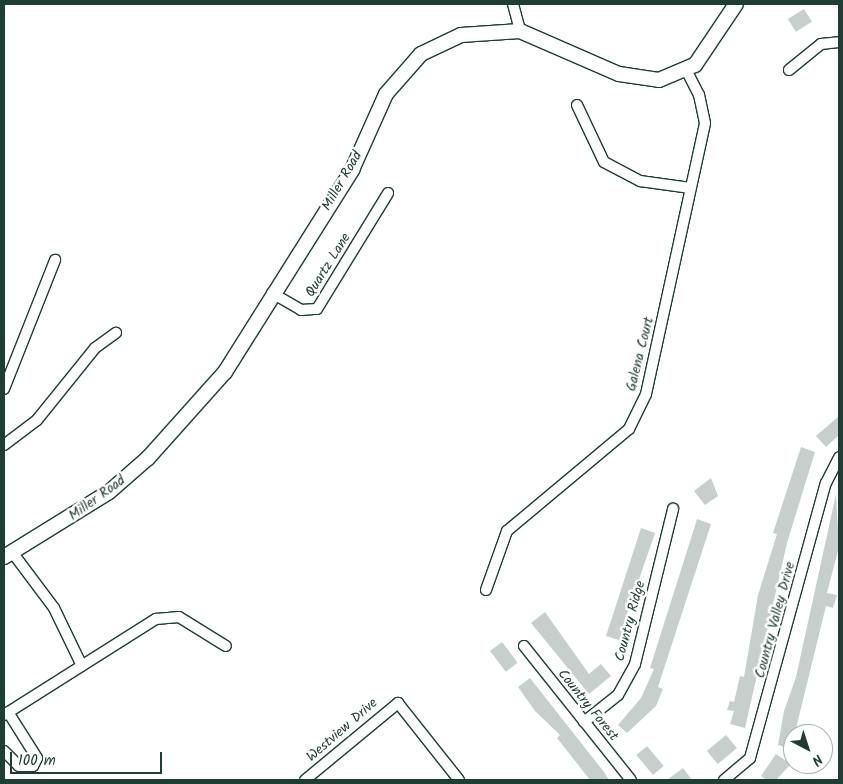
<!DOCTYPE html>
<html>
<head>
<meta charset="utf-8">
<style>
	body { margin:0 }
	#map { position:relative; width:843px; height:784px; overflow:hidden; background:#fff; font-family:Kalam,sans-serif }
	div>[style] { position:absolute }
	.building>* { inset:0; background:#c7cfcc; transform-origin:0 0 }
	.roads { filter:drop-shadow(1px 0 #1f3d34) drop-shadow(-1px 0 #1f3d34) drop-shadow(0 1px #1f3d34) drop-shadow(0 -1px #1f3d34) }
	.street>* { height:10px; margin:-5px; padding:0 5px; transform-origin:5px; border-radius:5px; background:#fff }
	.secondary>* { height:14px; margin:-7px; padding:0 7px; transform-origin:7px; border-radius:7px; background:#fff }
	span { translate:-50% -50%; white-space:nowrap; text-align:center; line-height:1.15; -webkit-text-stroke:5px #fff; paint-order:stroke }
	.street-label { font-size:14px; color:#1f3d34 }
	.frame { position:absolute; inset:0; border:5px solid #1f3d34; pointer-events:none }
	.north { position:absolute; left:783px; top:724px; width:50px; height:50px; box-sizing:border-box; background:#fff; border:1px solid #a5b1ae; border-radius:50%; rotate:140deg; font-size:14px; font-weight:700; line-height:20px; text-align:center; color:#1f3d34 }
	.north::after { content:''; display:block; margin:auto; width:18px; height:22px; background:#1f3d34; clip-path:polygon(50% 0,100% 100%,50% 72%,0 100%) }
	.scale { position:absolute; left:10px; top:752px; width:152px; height:22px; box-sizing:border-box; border:2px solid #1f3d34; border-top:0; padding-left:6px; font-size:15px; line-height:18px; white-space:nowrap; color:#1f3d34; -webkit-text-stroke:4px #fff; paint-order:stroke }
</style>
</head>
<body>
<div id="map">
	<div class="building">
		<i style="left:804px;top:9px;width:15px;height:19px;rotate:58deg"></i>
		<i style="clip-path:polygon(839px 416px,839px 435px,826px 447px,816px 436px)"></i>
		<i style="clip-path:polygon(801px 447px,815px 452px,787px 543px,745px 728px,730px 724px,734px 711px,727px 710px,730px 701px,734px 702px,740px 676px,744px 677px,758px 595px,777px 534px,773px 533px)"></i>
		<i style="clip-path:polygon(711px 478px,718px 496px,705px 505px,694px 491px)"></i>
		<i style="clip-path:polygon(836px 494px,839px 547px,827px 593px,837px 595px,833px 608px,826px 606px,791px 749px,778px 745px,784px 711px,796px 677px)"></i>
		<i style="clip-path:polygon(697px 519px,711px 524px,658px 687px,663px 689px,656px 706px,627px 733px,618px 725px,641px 698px,654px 669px,650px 668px)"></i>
		<i style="clip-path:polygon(641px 528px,655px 533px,625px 620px,629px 621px,622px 641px,606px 636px)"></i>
		<i style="clip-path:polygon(545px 612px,589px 674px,601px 664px,611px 676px,589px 694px,531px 623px)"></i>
		<i style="left:502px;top:642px;width:26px;height:15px;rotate:53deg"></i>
		<i style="clip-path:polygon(530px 678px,604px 772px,609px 780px,590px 780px,557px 738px,560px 735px,535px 711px,518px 687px)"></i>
		<i style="left:726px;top:735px;width:17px;height:25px;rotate:50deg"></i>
		<i style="left:647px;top:746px;width:26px;height:14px;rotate:50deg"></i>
		<i style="clip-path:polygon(776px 754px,791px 764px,776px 780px,767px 780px,761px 776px)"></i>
		<i style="clip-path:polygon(683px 768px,692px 780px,667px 780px)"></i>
	</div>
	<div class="roads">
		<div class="street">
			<i style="left:513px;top:4px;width:28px;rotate:75deg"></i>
			<i style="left:789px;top:70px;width:41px;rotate:-39.1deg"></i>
			<i style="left:821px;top:44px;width:18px;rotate:-6deg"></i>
			<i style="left:577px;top:105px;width:63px;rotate:64.7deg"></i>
			<i style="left:604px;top:162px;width:41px;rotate:27.8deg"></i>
			<i style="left:640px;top:181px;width:51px;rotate:7.8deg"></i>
			<i style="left:272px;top:293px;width:34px;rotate:30deg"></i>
			<i style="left:301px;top:310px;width:16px;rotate:-4deg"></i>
			<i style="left:317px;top:309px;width:136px;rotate:-58.5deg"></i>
			<i style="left:4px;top:389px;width:139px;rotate:-68.4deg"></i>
			<i style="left:4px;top:445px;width:41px;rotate:-37.1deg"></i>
			<i style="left:37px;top:420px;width:92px;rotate:-51.1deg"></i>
			<i style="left:95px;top:348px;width:26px;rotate:-36deg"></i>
			<i style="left:12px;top:552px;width:70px;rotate:53.1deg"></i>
			<i style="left:54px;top:608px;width:64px;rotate:64.2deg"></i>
			<i style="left:486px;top:590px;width:63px;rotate:-70.4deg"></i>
			<i style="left:507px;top:531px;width:159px;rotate:-39.9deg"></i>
			<i style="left:629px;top:429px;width:39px;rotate:-64deg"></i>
			<i style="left:646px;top:394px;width:277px;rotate:-77.7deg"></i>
			<i style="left:705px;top:123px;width:29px;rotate:-102deg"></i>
			<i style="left:699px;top:95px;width:29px;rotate:-117deg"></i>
			<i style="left:524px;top:646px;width:171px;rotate:51.4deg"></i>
			<i style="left:4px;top:715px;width:180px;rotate:-32.3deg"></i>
			<i style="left:156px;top:619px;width:23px;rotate:-5deg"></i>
			<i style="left:179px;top:617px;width:55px;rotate:31.7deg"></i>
			<i style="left:584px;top:722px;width:43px;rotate:-38.5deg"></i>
			<i style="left:618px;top:695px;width:35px;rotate:-61deg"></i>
			<i style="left:635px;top:664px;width:160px;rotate:-76.2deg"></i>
			<i style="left:4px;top:751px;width:21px;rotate:45deg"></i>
			<i style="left:19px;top:766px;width:14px"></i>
			<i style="left:33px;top:766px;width:9px;rotate:-63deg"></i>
			<i style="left:37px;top:758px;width:54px;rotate:-122.2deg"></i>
			<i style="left:305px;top:780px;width:121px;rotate:-39.6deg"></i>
			<i style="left:398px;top:703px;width:98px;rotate:51.6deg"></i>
			<i style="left:724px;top:780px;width:34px;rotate:-40deg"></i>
			<i style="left:750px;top:758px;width:285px;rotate:-74.6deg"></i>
			<i style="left:826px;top:483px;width:29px;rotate:-63deg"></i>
		</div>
		<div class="secondary">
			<i style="left:4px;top:557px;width:123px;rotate:-31.8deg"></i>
			<i style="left:109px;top:492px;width:52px;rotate:-41.1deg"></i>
			<i style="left:148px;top:458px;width:115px;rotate:-48.2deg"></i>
			<i style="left:225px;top:372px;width:239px;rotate:-57.8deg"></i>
			<i style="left:352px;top:170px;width:83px;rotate:-65.9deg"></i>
			<i style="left:386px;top:94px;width:53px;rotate:-48.8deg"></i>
			<i style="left:421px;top:54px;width:44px;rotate:-25.4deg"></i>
			<i style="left:461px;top:35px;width:59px;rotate:-3.9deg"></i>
			<i style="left:520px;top:31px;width:108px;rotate:23.5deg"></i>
			<i style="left:619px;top:74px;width:40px;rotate:8.5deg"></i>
			<i style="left:659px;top:80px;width:39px;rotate:-23deg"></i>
			<i style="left:695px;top:65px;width:73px;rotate:-56.1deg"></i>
		</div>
	</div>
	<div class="street-label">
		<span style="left:342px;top:181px;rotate:-60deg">Miller Road</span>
		<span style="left:328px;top:265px;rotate:-58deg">Quartz Lane</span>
		<span style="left:640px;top:354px;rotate:-76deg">Galena Court</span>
		<span style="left:97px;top:498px;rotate:-36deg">Miller Road</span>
		<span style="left:775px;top:620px;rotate:-75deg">Country Valley Drive</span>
		<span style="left:630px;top:621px;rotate:-75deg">Country Ridge</span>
		<span style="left:588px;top:705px;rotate:51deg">Country Forest</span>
		<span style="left:342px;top:730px;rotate:-41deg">Westview Drive</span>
	</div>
	<div class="frame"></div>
	<div class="north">N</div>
	<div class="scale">100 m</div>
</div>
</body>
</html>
